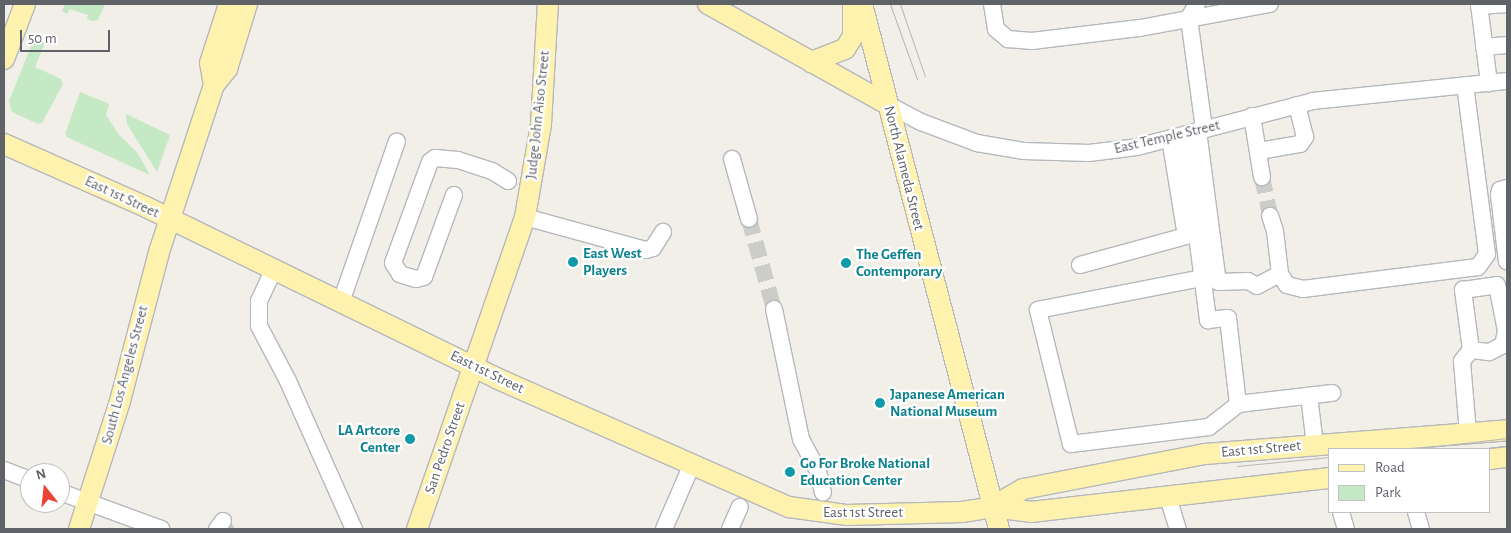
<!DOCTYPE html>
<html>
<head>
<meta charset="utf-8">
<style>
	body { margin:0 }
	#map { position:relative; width:1511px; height:533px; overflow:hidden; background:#f1efe8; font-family:"Alegreya Sans",sans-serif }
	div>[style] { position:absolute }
	.green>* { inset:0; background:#c5e8c5 }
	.minor-tunnel>* { height:16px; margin-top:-8px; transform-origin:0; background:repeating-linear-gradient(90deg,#ccccc8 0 16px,transparent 0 24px) }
	.roads { filter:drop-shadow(1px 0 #b5b8bc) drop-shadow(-1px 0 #b5b8bc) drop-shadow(0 1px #b5b8bc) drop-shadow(0 -1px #b5b8bc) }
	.minor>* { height:16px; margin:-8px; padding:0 8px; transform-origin:8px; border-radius:8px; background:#fff }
	.major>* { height:20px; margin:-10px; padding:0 10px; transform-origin:10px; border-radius:10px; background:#fff2af }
	.tram>* { height:1px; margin:-0.5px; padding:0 0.5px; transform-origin:0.5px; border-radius:0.5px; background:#b6b7b8 }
	.dots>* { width:14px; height:14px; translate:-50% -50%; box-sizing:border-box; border:2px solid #fff; border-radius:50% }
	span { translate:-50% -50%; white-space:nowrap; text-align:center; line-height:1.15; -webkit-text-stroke:4.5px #fff; paint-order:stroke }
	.street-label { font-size:15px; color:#5f6368 }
	.culture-label { font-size:15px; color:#0d838f; font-weight:700 }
	.left { translate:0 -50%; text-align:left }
	.right { translate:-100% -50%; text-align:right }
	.frame { position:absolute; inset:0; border:5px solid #5f6368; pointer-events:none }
	.legend { position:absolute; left:1328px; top:448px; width:162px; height:65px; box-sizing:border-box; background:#fff; border:1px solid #bfc1c3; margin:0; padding:6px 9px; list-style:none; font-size:15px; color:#5f6368 }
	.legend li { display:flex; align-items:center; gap:10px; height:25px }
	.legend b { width:25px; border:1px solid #bfc1c3 }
	.north { position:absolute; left:20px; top:463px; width:50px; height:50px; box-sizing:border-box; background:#fff; border:1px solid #bfc1c3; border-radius:50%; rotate:344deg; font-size:14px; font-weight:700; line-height:20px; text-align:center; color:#5f6368 }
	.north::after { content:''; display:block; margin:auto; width:18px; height:22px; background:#ea4335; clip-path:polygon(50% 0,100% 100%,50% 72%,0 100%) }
	.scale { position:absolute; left:20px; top:30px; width:90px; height:22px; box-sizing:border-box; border:2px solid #5f6368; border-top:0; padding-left:6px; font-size:15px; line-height:18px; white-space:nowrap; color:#5f6368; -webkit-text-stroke:4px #fff; paint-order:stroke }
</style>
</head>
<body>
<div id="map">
	<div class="green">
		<i style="clip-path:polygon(65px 4px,105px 4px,98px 20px,93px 21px,87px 19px,88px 15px,70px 9px,67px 14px,62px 11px)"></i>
		<i style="clip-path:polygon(34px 39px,45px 43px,35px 67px,61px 79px,63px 84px,42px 123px,38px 124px,12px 112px,9px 101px)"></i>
		<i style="clip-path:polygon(80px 92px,109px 104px,106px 115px,119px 135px,137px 152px,150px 175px,67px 137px,65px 134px)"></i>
		<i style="clip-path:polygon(126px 114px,170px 135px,157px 172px,127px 124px)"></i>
	</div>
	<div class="minor-tunnel">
		<i style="left:1262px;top:177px;width:40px;rotate:78deg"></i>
		<i style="left:749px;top:219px;width:93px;rotate:74.5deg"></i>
		<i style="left:227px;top:529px;width:7px;rotate:-34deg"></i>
	</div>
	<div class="roads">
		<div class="minor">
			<i style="left:992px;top:4px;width:25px;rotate:81deg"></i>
			<i style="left:996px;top:29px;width:16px;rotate:40deg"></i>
			<i style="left:1008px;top:39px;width:24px;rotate:5deg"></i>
			<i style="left:1032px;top:41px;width:109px;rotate:-6.9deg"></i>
			<i style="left:1140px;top:28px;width:132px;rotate:-10.5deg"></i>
			<i style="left:1197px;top:4px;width:16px;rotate:120deg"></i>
			<i style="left:1189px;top:18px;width:112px;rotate:82.3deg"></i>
			<i style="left:1479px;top:4px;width:80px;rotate:82.8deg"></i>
			<i style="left:1479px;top:6px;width:28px;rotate:-4deg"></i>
			<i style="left:1484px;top:47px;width:23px;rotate:-5deg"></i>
			<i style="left:887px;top:104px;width:38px;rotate:28deg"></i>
			<i style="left:921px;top:122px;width:60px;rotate:20.6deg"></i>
			<i style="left:977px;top:143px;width:48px;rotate:9.7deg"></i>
			<i style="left:1024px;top:151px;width:65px;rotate:1.8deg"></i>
			<i style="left:1089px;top:153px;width:48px;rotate:-7.1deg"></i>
			<i style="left:1137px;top:147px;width:182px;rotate:-14.6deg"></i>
			<i style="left:1313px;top:101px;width:195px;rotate:-5.9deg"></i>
			<i style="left:1252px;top:116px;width:62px;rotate:80.7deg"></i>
			<i style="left:1198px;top:131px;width:152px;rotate:82.5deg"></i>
			<i style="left:1218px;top:282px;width:30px;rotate:-2deg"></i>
			<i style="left:1248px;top:281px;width:10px;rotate:29deg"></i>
			<i style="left:1257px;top:286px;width:26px;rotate:-28deg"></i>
			<i style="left:1280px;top:274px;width:43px;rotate:-96.6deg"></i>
			<i style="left:1275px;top:231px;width:16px;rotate:-108deg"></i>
			<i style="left:1184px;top:135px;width:187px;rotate:82.6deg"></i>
			<i style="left:1208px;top:320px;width:20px;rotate:-6deg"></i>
			<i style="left:1228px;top:318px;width:87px;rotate:83.4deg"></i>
			<i style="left:1259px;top:151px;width:42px;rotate:-9.7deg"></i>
			<i style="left:1300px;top:144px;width:9px;rotate:-54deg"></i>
			<i style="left:1305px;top:137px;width:33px;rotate:-104deg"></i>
			<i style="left:732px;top:159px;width:62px;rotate:74.2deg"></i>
			<i style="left:1507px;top:188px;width:7px;rotate:164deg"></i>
			<i style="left:1500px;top:190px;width:5px;rotate:101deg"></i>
			<i style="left:1499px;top:195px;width:67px;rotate:83.2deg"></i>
			<i style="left:454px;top:195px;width:87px;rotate:110.1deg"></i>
			<i style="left:424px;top:277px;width:8px;rotate:166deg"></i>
			<i style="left:416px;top:279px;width:17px;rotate:-163deg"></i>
			<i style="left:400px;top:274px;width:13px;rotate:-122deg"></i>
			<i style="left:393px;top:263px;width:108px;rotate:-69.9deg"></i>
			<i style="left:430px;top:162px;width:6px;rotate:-39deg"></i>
			<i style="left:435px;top:158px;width:23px;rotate:5deg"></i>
			<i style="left:458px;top:160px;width:36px;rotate:18deg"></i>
			<i style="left:492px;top:171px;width:19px;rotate:32deg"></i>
			<i style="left:525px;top:217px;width:125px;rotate:15.3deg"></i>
			<i style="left:646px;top:250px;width:7px;rotate:-16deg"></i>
			<i style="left:653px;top:248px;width:19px;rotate:-58deg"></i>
			<i style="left:1080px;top:265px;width:110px;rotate:-15.3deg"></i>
			<i style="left:1186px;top:236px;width:99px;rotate:-99.3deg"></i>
			<i style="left:274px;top:269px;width:35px;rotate:115deg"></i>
			<i style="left:259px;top:301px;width:25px;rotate:90deg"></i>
			<i style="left:259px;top:326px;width:62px;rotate:62.2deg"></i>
			<i style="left:288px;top:381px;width:162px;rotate:66deg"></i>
			<i style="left:1280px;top:274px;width:13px;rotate:58deg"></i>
			<i style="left:1287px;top:285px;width:16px;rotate:14deg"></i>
			<i style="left:1303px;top:289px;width:176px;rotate:-7.2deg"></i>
			<i style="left:1478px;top:267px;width:16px;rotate:-55deg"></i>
			<i style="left:1487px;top:254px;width:170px;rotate:-97.4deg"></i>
			<i style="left:1202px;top:278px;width:167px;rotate:169deg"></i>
			<i style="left:1038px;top:310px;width:138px;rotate:76.2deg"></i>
			<i style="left:1071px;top:444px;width:139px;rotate:-7deg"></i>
			<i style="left:1209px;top:427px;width:37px;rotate:-38deg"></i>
			<i style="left:1238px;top:404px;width:95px;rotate:-6.7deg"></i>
			<i style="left:1497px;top:285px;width:47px;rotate:78.9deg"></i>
			<i style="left:1506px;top:331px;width:14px;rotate:102deg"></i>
			<i style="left:1503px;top:345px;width:16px;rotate:153deg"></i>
			<i style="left:1489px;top:352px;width:18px;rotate:-174deg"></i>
			<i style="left:1471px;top:350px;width:61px;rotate:-97.6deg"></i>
			<i style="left:1463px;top:290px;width:34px;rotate:-8deg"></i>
			<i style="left:341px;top:302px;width:170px;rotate:-70.8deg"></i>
			<i style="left:774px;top:309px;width:133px;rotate:78.3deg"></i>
			<i style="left:801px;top:439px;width:36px;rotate:62deg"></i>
			<i style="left:818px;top:471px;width:22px;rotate:77deg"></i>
			<i style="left:1309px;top:396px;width:49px;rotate:83deg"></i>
			<i style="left:1468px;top:433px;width:72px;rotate:-94.8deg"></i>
			<i style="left:1462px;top:361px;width:14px;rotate:-51deg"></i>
			<i style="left:4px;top:470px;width:28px;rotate:21deg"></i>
			<i style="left:60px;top:492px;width:108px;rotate:20.1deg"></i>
			<i style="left:1168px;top:497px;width:34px;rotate:73deg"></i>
			<i style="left:1341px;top:512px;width:18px;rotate:74deg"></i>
			<i style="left:1416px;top:512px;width:18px;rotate:74deg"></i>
			<i style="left:217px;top:529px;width:10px;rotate:-53deg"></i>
			<i style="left:664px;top:529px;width:71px;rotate:-66.7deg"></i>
			<i style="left:730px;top:529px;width:24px;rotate:-66deg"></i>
		</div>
		<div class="major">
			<i style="left:708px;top:4px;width:205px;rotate:29.2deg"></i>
			<i style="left:862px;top:4px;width:543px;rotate:75.37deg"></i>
			<i style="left:4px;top:59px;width:59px;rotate:-69.1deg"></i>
			<i style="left:811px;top:62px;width:36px;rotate:-21deg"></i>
			<i style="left:845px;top:49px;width:15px;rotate:-58deg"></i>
			<i style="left:853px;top:36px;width:32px;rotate:-90deg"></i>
			<i style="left:214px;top:85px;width:22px;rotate:-100deg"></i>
			<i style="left:210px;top:63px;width:62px;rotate:-72.1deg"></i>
			<i style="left:4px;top:144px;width:155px;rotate:23.9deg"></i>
			<i style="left:146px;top:207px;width:390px;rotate:26deg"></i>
			<i style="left:496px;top:378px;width:320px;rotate:23.8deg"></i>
			<i style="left:789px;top:507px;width:59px;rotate:7.9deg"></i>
			<i style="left:847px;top:515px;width:115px;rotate:-1.5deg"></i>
			<i style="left:962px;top:512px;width:30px;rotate:-9deg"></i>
			<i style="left:992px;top:507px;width:39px;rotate:7deg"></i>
			<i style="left:1031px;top:512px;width:301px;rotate:-6.5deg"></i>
			<i style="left:1490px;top:459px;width:17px;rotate:-7deg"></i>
			<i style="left:992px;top:507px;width:36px;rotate:-30deg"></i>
			<i style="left:1023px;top:489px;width:185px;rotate:-10.9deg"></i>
			<i style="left:1205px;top:454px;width:303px;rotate:-4.5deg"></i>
			<i style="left:79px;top:529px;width:134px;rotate:-72.2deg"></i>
			<i style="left:120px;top:401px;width:157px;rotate:-75.3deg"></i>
			<i style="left:160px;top:249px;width:173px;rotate:-71.8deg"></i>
			<i style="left:214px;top:85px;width:21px;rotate:-51deg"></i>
			<i style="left:227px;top:69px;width:68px;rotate:-72.9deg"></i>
			<i style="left:417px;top:529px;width:330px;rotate:-70.9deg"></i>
			<i style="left:525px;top:217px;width:94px;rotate:-80.2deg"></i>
			<i style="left:541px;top:124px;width:120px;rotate:-86.7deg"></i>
		</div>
	</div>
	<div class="tram">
		<i style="left:890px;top:4px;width:80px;rotate:70.2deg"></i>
		<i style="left:900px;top:4px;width:76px;rotate:70.9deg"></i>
		<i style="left:1412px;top:449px;width:96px;rotate:-6.6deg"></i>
		<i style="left:1480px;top:449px;width:27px;rotate:-6deg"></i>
		<i style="left:1237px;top:466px;width:93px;rotate:-5.5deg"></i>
	</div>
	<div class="dots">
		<i style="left:573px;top:262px;background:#0f9aa8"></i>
		<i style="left:846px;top:263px;background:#0f9aa8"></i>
		<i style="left:880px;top:403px;background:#0f9aa8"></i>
		<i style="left:410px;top:439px;background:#0f9aa8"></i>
		<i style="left:790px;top:472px;background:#0f9aa8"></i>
	</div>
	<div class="street-label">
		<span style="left:538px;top:115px;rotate:-84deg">Judge John Aiso Street</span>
		<span style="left:1167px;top:137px;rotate:-13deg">East Temple Street</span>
		<span style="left:904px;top:168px;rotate:76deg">North Alameda Street</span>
		<span style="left:122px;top:197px;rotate:25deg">East 1st Street</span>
		<span style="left:487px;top:372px;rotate:26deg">East 1st Street</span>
		<span style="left:125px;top:375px;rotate:-75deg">South Los Angeles Street</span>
		<span style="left:445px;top:448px;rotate:-71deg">San Pedro Street</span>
		<span style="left:1261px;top:449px;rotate:-5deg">East 1st Street</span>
		<span style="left:863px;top:513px">East 1st Street</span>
	</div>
	<div class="culture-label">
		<span class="left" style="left:583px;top:262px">East West<br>Players</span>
		<span class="left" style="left:856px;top:263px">The Geffen<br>Contemporary</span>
		<span class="left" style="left:890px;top:403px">Japanese American<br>National Museum</span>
		<span class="right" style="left:400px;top:439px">LA Artcore<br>Center</span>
		<span class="left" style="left:800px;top:472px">Go For Broke National<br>Education Center</span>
	</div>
	<div class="frame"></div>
	<ul class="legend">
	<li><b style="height:6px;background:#fff2af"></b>Road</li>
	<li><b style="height:14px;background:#c5e8c5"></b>Park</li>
	</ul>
	<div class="north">N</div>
	<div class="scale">50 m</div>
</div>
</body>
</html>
